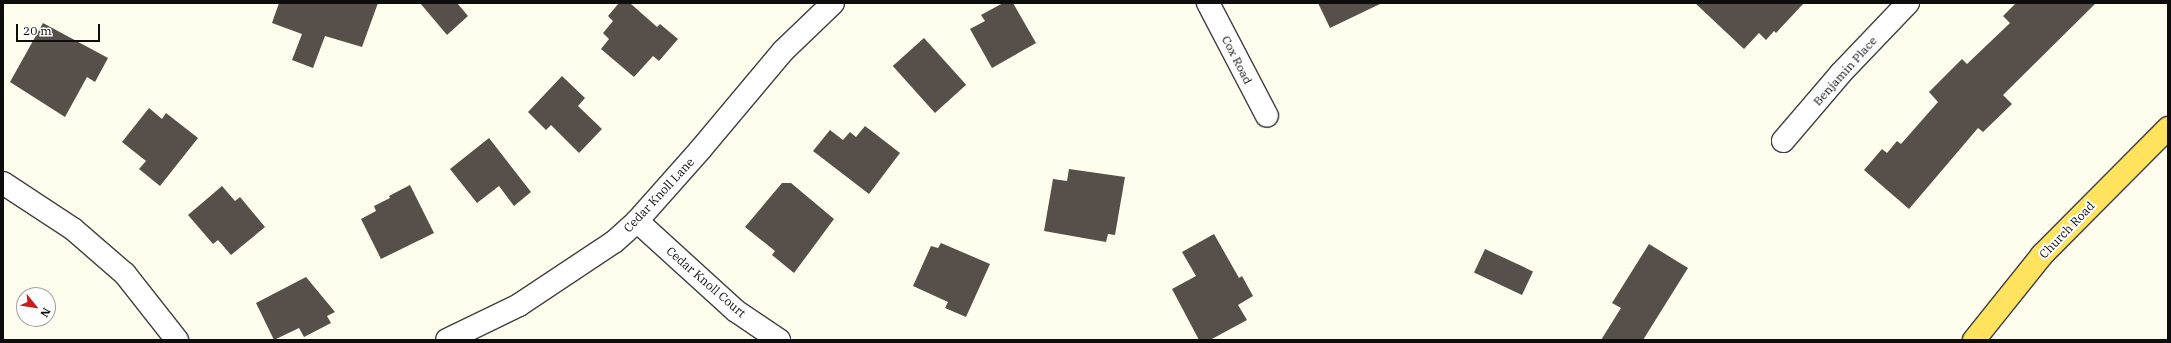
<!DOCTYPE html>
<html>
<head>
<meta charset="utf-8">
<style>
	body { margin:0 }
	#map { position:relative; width:2171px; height:343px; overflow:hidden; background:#fffdee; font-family:"IBM Plex Serif",serif }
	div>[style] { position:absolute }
	.building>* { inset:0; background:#574f49; transform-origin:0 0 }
	.roads { filter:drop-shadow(1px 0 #404040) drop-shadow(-1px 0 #404040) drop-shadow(0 1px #404040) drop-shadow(0 -1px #404040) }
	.minor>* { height:22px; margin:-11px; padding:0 11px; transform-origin:11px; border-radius:11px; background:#fff }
	.major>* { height:22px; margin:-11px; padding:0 11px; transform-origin:11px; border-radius:11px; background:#ffe35e }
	span { translate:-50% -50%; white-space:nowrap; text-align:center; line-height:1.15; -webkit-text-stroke:4px #fff; paint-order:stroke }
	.street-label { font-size:12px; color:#0d0d0d }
	.frame { position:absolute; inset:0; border:4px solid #0d0d0d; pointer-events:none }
	.north { position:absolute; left:16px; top:287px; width:40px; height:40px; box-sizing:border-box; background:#fff; border:1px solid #9e9e9e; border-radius:50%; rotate:120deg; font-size:11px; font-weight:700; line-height:16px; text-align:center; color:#0d0d0d }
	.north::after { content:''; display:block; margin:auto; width:14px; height:18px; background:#ca1c18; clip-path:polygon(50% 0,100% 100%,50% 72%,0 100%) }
	.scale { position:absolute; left:16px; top:24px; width:84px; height:18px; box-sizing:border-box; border:2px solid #0d0d0d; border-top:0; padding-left:5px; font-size:12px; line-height:14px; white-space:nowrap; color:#0d0d0d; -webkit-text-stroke:3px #fff; paint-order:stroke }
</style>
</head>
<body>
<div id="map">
	<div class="building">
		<i style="clip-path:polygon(279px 3px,378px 3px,362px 47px,325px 36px,313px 68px,292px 60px,302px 34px,272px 23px)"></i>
		<i style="clip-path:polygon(420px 3px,457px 3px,468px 16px,447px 35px)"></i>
		<i style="clip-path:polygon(619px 3px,630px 3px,657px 27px,660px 24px,678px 39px,659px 61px,653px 56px,634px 77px,601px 49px,609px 39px,603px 33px,613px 21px,608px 16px)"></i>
		<i style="clip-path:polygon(1003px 3px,1013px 3px,1036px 43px,992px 68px,970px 29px,985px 21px,981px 15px)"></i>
		<i style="clip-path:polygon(1318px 3px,1382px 3px,1330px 28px)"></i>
		<i style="clip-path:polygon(1695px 3px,1804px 3px,1776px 33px,1774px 31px,1766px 40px,1759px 33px,1744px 49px)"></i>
		<i style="clip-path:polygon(2016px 3px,2096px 3px,2003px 95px,2012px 104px,1983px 132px,1978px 128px,1909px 209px,1864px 170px,1882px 149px,1887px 153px,1897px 141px,1901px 144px,1938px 102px,1929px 92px,1962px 59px,1967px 64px,2010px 23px,2003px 16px)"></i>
		<i style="clip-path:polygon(43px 23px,108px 58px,95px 82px,87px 77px,65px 117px,10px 82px)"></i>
		<i style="left:924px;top:38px;width:63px;height:42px;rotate:48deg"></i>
		<i style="clip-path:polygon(562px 76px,585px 98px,578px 106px,602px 129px,579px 153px,551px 125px,546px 130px,528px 112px)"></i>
		<i style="clip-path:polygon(149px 108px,162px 119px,166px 113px,198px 138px,160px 186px,139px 169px,146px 161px,122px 142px)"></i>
		<i style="clip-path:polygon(865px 126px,900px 153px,869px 194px,813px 151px,830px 130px,843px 140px,850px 132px,856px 137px)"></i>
		<i style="clip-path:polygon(489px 138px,531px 192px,514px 206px,499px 186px,477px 203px,450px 169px)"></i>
		<i style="clip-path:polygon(1069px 169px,1125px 177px,1115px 235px,1108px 234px,1106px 242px,1044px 231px,1053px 179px,1067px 181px)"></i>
		<i style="clip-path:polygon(782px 183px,791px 183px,834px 219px,794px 273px,772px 255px,775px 251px,745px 227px)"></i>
		<i style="clip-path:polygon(410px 185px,434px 233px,381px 259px,361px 219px,376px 211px,374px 206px,390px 198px,389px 196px)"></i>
		<i style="clip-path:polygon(222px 186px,235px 201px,240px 197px,265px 227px,231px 255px,218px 240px,213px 244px,188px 215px)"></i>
		<i style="clip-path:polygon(1214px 234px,1239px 278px,1242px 276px,1253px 296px,1238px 305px,1247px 320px,1210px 340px,1199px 340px,1172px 289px,1196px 276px,1182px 252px)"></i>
		<i style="clip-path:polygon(941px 243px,990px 264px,966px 317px,945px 308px,948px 302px,913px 286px,931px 246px,938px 248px)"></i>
		<i style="clip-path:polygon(1649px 244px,1688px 268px,1643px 340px,1601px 340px,1621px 308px,1612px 303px)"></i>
		<i style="left:1485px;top:249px;width:53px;height:26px;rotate:25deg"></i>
		<i style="clip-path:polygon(306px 277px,335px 312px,327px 316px,331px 323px,304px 337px,299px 328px,274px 340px,256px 303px)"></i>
	</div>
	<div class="roads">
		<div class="minor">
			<i style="left:1208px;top:3px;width:127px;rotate:62.4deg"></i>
			<i style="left:1783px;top:141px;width:89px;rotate:-49.5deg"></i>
			<i style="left:1841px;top:73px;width:97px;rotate:-46.3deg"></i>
			<i style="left:3px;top:183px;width:84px;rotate:33.3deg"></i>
			<i style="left:73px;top:229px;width:69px;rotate:40.9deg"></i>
			<i style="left:125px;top:274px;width:84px;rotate:51.8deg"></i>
			<i style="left:637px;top:221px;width:134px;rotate:42.3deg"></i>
			<i style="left:736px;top:311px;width:52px;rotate:34deg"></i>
			<i style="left:447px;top:340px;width:80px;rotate:-25.9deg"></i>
			<i style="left:519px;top:305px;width:114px;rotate:-33.6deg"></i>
			<i style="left:614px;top:242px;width:31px;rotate:-42deg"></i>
			<i style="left:637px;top:221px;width:95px;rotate:-48.4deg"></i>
			<i style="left:700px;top:150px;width:129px;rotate:-50deg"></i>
			<i style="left:783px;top:51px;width:69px;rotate:-43.8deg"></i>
		</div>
		<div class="major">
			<i style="left:1974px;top:340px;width:109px;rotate:-51.3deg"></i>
			<i style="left:2042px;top:255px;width:179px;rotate:-45.2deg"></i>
		</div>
	</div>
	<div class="street-label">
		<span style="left:1237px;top:60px;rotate:63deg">Cox Road</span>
		<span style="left:1845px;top:71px;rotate:-48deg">Benjamin Place</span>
		<span style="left:659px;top:195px;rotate:-47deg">Cedar Knoll Lane</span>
		<span style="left:2067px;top:230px;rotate:-46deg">Church Road</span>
		<span style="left:706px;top:282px;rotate:41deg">Cedar Knoll Court</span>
	</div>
	<div class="frame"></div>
	<div class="north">N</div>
	<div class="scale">20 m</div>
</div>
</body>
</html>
